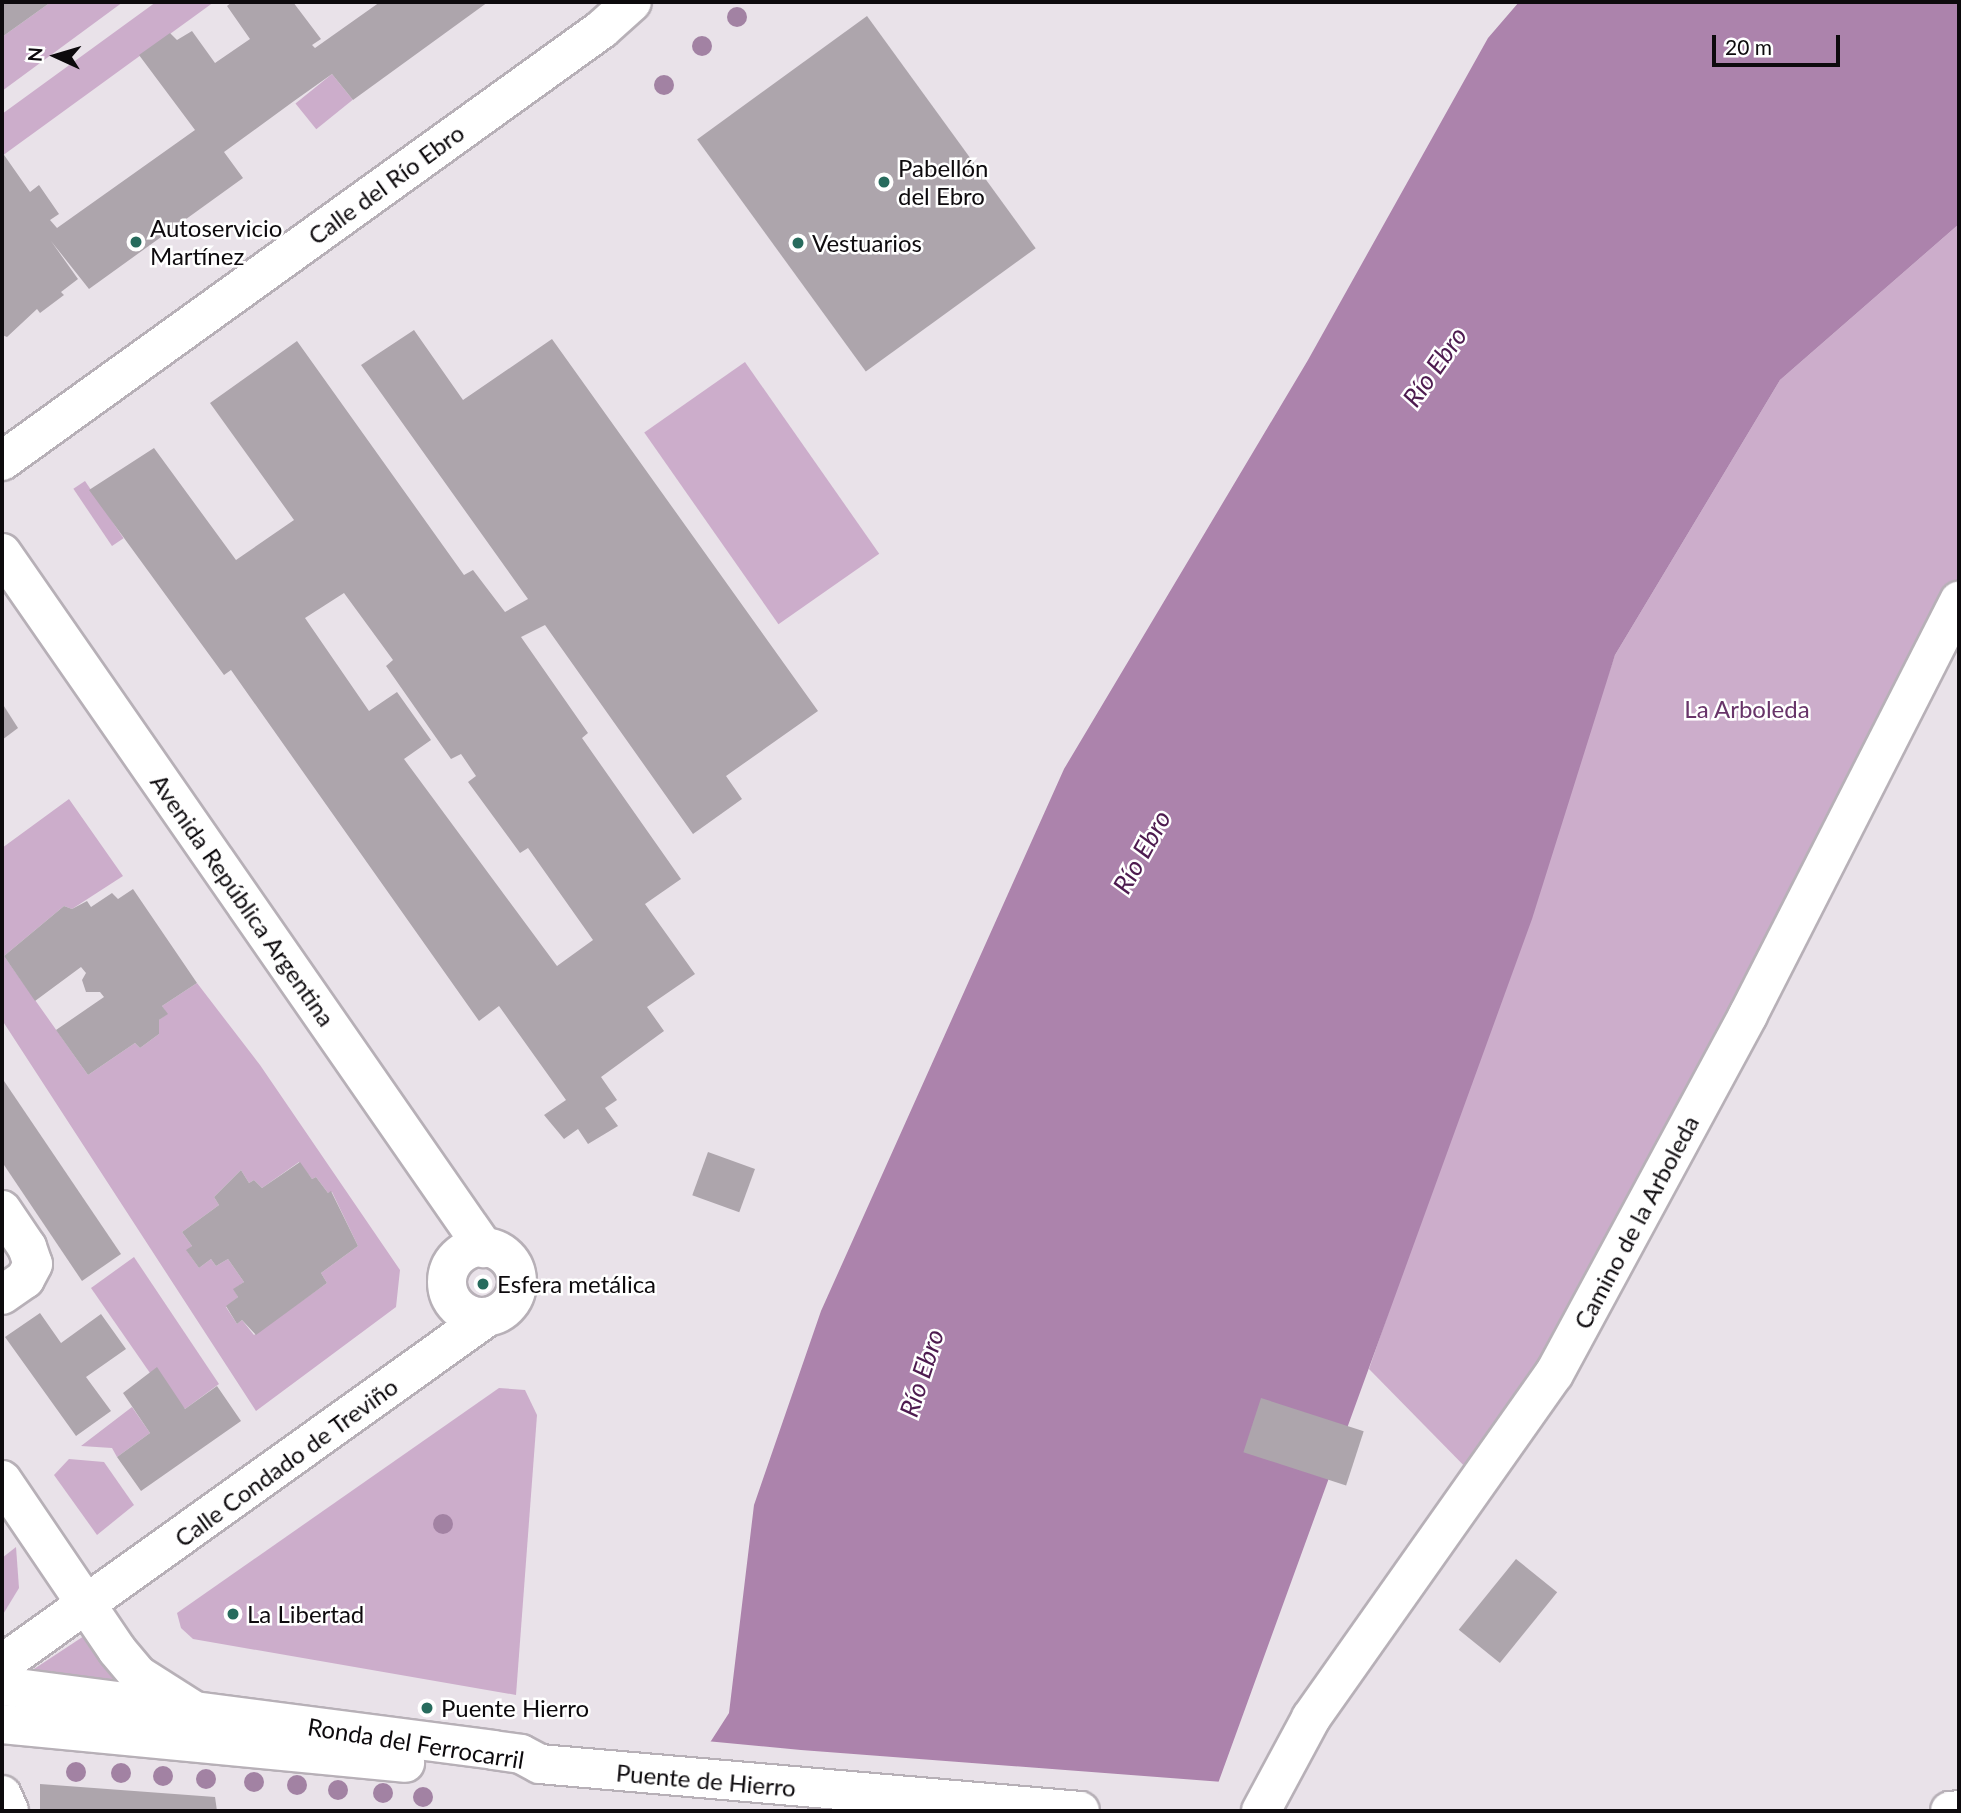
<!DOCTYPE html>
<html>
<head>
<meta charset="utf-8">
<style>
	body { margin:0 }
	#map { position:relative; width:1961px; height:1813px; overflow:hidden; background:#e9e2e9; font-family:Lato,sans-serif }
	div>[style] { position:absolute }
	.green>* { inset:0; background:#ccadcb; transform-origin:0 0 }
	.water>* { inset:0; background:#ac83ac }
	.pier>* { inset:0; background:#e9e2e9 }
	.building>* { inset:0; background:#ada5ac; transform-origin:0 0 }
	.roads { filter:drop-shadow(2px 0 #b7b0b7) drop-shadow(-2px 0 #b7b0b7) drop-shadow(0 2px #b7b0b7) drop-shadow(0 -2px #b7b0b7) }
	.street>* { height:38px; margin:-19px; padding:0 19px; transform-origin:19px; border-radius:19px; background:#fff }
	.street>.ring { margin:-19px; padding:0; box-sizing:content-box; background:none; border:38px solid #fff; border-radius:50% }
	.secondary>* { height:38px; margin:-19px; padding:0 19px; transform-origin:19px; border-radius:19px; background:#fff }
	.trees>* { width:20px; height:20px; margin:-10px; border-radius:50%; background:#a282a3 }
	.dots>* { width:19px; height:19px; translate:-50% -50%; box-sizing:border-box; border:4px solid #fff; border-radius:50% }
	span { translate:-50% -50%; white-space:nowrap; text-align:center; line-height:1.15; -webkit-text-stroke:5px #fff; paint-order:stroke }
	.poi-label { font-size:24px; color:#0d0a0d }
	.left { translate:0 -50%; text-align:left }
	.street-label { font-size:24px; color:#0d0a0d }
	.park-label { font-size:24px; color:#683469 }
	.water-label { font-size:26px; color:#4d1a4f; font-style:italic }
	.frame { position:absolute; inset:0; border:4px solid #0d0a0d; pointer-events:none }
	.north { position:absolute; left:21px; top:21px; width:70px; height:70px; -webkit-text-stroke:5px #fff; paint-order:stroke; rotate:274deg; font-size:19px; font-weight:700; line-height:28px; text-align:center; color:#0d0a0d }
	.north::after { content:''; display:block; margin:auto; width:24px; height:32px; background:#0d0a0d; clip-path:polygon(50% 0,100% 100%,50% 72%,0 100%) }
	.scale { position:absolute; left:1712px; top:35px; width:128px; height:32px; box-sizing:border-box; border:4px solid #0d0a0d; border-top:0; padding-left:9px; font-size:21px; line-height:24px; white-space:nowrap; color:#0d0a0d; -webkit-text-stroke:5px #fff; paint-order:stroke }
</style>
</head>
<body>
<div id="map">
	<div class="green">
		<i style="clip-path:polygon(51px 2px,123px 2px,2px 91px,2px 37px)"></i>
		<i style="clip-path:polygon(156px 2px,214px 2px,2px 156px,2px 114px)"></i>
		<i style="left:332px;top:74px;width:33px;height:47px;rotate:51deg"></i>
		<i style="clip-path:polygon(1959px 224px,1959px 601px,1480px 1482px,1369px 1369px,1615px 655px,1780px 380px)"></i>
		<i style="left:745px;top:362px;width:234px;height:123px;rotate:55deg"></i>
		<i style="left:85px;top:481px;width:69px;height:14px;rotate:56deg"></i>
		<i style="clip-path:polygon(evenodd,69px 799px,123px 876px,72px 909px,64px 906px,4px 956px,88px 1075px,135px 1043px,140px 1048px,159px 1034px,159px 1020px,167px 1014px,162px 1006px,197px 983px,260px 1065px,400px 1270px,396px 1307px,256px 1411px,2px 1020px,2px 848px,69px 799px,299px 1162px,312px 1179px,316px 1177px,328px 1193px,332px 1192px,358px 1246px,321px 1273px,327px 1283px,254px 1335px,242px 1320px,237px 1324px,226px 1307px,238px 1297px,234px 1289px,244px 1282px,228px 1259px,216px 1266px,211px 1259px,199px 1268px,187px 1251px,192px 1246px,182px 1232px,219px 1205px,214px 1197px,241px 1170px,249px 1183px,254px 1180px,262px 1188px,299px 1162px)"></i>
		<i style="clip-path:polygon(134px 1257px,219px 1384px,185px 1409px,150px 1373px,91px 1288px)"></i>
		<i style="clip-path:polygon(499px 1388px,525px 1390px,537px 1415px,516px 1695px,193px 1639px,181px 1628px,177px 1613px)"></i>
		<i style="clip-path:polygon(132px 1407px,150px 1433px,117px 1457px,112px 1448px,81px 1446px)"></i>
		<i style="clip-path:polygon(69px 1459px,104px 1462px,134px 1505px,97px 1535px,54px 1475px)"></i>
		<i style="clip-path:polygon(16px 1547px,19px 1588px,2px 1616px,2px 1558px)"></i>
		<i style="clip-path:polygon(87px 1634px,119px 1682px,35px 1676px,34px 1669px)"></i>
	</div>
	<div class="water">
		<i style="clip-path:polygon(1519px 2px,1959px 2px,1959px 224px,1780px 380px,1615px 655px,1532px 919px,1208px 1811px,666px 1811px,729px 1713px,754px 1505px,821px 1311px,1064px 769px,1308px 360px,1488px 38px)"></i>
	</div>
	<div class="pier">
		<i style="clip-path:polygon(706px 1741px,801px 1750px,1223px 1782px,1212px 1811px,662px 1811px)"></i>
	</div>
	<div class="building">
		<i style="clip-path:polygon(2px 2px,51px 2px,2px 37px)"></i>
		<i style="clip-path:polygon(232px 2px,293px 2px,321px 39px,312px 45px,315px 48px,380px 2px,488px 2px,353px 100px,332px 74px,294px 101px,224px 152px,243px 178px,89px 289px,51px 241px,78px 279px,61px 292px,64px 295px,40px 313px,37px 309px,7px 337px,2px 335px,2px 152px,30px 192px,39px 185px,59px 214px,50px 220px,57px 228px,195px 130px,139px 55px,170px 33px,177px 40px,192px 31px,215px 63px,250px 39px,227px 6px)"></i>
		<i style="left:867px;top:16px;width:287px;height:210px;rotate:54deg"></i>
		<i style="clip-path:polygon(evenodd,414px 330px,463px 400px,552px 339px,818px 711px,726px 776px,742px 799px,693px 834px,545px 625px,521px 637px,588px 733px,582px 738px,681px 879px,645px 904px,695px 974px,647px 1007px,664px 1031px,601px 1077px,617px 1100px,605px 1108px,618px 1126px,588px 1144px,578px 1129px,564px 1139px,544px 1115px,566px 1100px,499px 1006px,479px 1021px,231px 670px,224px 675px,89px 490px,154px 448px,236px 560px,294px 520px,210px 403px,297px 341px,464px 575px,473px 570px,505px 612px,528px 599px,361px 365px,414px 330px,344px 593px,393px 660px,386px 666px,451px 759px,461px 754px,476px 776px,468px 782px,520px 853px,528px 848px,593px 940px,557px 966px,404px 759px,431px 740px,397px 692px,369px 711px,305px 618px,344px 593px)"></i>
		<i style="clip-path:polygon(2px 703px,18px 728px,2px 740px)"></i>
		<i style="clip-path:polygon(133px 889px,197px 983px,162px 1006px,168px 1014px,159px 1020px,159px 1034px,140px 1048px,135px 1043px,88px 1075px,56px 1030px,104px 997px,100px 992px,86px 992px,82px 980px,86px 973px,81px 967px,35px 1001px,4px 956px,64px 906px,72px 909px,87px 901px,91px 907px,112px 893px,118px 899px)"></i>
		<i style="clip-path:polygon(2px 1078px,121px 1254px,82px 1281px,2px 1162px)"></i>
		<i style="left:708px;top:1152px;width:50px;height:46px;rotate:20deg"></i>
		<i style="clip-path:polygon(300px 1162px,312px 1179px,316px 1177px,328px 1193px,331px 1191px,358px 1246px,321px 1273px,327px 1283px,256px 1335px,242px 1320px,237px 1324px,226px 1306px,238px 1297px,233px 1289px,244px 1282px,228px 1259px,216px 1266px,211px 1259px,199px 1268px,186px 1250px,192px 1246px,182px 1232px,219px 1205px,214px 1197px,241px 1170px,249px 1183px,254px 1180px,262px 1188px)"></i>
		<i style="clip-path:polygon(40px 1313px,61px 1343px,101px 1314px,126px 1349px,86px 1377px,111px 1411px,76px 1436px,5px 1337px)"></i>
		<i style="clip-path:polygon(157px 1367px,185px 1409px,217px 1386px,241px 1421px,141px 1491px,117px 1457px,150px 1433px,123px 1393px)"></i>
		<i style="left:1261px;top:1398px;width:108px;height:57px;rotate:18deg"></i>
		<i style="left:1516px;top:1559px;width:53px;height:91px;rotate:39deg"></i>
		<i style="clip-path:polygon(40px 1784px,215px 1797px,217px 1811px,40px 1811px)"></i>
	</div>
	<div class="roads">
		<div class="street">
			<i style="left:2px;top:461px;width:739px;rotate:-35.75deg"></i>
			<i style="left:602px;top:29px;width:40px;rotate:-42deg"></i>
			<i style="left:2px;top:553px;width:846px;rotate:55.26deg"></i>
			<i style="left:2px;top:1210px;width:45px;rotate:56deg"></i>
			<i style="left:27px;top:1247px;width:18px;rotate:71deg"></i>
			<i style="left:33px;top:1264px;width:17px;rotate:118deg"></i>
			<i style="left:25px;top:1279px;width:28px;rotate:145deg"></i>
			<i class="ring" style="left:447px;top:1247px;width:32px;height:32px"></i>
			<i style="left:2px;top:1480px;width:205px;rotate:55.9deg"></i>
			<i style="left:117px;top:1650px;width:33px;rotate:50deg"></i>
			<i style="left:138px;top:1675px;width:65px;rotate:32.5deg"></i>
			<i style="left:2px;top:1664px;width:596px;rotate:-35.58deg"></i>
			<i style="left:2px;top:1795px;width:17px;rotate:66deg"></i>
			<i style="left:1261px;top:1811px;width:106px;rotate:-61.7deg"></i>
			<i style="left:1311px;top:1718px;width:421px;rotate:-54.8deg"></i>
			<i style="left:1554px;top:1374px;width:408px;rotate:-61.6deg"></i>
			<i style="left:1748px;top:1015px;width:465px;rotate:-63deg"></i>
		</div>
		<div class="secondary">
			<i style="left:2px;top:1686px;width:495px;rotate:7.4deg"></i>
			<i style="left:493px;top:1750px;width:28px;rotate:8deg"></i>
			<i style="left:521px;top:1754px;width:21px;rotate:28deg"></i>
			<i style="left:540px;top:1764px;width:542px;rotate:4.97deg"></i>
			<i style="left:2px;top:1724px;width:405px;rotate:5.5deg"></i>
			<i style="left:1950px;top:1811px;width:9px;rotate:-6deg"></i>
		</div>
	</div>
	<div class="trees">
		<i style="left:737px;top:17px"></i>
		<i style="left:702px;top:46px"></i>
		<i style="left:664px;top:85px"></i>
		<i style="left:443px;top:1524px"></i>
		<i style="left:76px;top:1772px"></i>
		<i style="left:121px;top:1773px"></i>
		<i style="left:163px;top:1776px"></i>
		<i style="left:206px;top:1779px"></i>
		<i style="left:254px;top:1782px"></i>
		<i style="left:297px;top:1785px"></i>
		<i style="left:338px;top:1790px"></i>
		<i style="left:383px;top:1793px"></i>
		<i style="left:423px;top:1797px"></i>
	</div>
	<div class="dots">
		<i style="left:884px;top:182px;background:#276b5d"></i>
		<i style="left:136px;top:242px;background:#276b5d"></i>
		<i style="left:798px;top:243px;background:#276b5d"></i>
		<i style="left:483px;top:1284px;background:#276b5d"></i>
		<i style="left:233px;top:1614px;background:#276b5d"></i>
		<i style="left:427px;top:1708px;background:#276b5d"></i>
	</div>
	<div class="poi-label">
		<span class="left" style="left:898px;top:182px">Pabellón<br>del Ebro</span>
		<span class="left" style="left:150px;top:242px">Autoservicio<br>Martínez</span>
		<span class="left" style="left:812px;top:243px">Vestuarios</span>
		<span class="left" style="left:497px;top:1284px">Esfera metálica</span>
		<span class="left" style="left:247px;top:1614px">La Libertad</span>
		<span class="left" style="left:441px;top:1708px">Puente Hierro</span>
	</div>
	<div class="street-label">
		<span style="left:386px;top:184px;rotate:-36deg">Calle del Río Ebro</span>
		<span style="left:243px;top:900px;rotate:55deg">Avenida República Argentina</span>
		<span style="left:1636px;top:1222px;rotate:-62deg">Camino de la Arboleda</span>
		<span style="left:286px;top:1462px;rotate:-36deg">Calle Condado de Treviño</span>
		<span style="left:416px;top:1743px;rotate:9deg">Ronda del Ferrocarril</span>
		<span style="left:706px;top:1780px;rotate:5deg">Puente de Hierro</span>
	</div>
	<div class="park-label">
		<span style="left:1747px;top:709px">La Arboleda</span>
	</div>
	<div class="water-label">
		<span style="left:1435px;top:367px;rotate:-55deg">Río Ebro</span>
		<span style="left:1142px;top:852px;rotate:-61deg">Río Ebro</span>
		<span style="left:922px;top:1373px;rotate:-72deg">Río Ebro</span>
	</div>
	<div class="frame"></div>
	<div class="north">N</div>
	<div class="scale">20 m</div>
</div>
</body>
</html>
